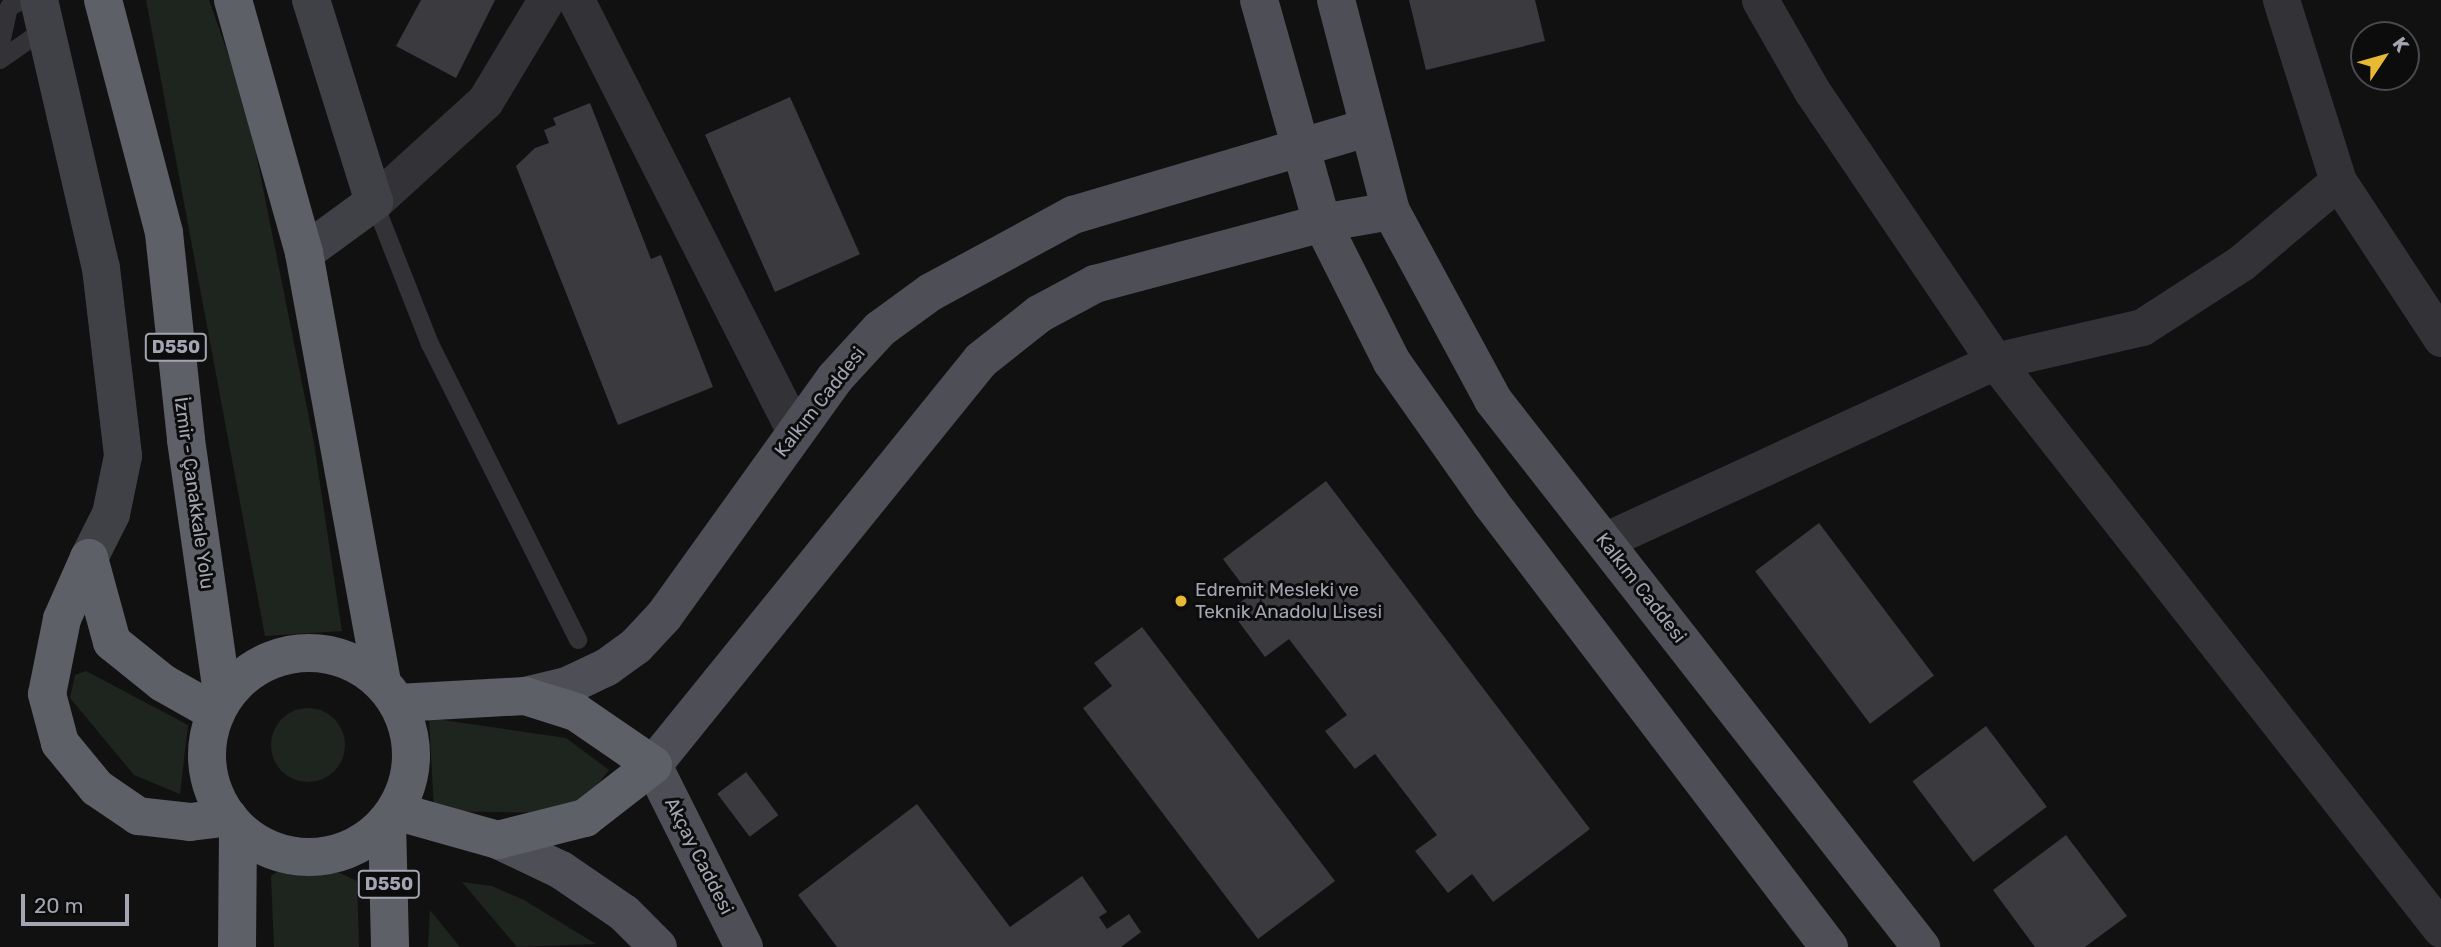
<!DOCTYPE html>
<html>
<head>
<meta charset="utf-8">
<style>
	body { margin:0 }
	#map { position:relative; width:2441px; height:947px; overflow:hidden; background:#111112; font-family:Rubik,sans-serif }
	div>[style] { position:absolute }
	.green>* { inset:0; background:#1d251e }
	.round { border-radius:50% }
	.building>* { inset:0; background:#3b3b3f; transform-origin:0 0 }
	.lane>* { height:18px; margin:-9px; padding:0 9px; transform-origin:9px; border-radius:9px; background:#323237 }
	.street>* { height:37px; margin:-18.5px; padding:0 18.5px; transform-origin:18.5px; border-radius:18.5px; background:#323237 }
	.secondary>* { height:38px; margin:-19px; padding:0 19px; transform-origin:19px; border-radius:19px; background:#404147 }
	.primary>* { height:38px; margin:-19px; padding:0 19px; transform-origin:19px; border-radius:19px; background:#4e4f56 }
	.highway>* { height:38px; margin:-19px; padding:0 19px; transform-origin:19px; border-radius:19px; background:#5e6068 }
	.highway>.ring { margin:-19px; padding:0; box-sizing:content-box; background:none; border:38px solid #5e6068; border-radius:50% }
	.dots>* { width:19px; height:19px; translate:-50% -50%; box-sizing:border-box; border:4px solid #0c0c0d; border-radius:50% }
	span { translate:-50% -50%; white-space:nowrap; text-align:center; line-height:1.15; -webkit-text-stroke:6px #0c0c0d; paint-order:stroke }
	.shield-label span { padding:2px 5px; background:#0c0c0d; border:2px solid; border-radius:5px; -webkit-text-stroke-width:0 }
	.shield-label { font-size:18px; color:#a3a6b2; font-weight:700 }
	.street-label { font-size:19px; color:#a3a6b2 }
	.poi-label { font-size:19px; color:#a3a6b2 }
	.left { translate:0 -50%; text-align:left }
	.north { position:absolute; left:2350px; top:21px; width:70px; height:70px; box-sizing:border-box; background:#0c0c0d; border:2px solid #484a4f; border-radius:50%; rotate:54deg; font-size:19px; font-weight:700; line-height:28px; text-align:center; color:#a3a6b2 }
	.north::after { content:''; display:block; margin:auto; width:24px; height:32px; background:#e8b933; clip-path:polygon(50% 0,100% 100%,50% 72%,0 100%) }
	.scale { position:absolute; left:21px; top:894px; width:108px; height:32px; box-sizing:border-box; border:4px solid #a3a6b2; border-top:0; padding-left:9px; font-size:21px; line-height:24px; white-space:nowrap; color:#a3a6b2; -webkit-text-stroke:5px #0c0c0d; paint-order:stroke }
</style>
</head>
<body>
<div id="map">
	<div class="green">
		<i style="clip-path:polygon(146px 0,209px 0,247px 108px,314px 443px,342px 631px,265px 636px)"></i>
		<i style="clip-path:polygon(86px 671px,188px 725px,180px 794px,134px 775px,70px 698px,75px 675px)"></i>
		<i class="round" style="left:271px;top:708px;width:74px;height:74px"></i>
		<i style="clip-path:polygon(429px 718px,566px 738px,609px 770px,590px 794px,558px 813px,434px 811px)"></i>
		<i style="clip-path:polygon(293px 861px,329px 868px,357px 881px,359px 947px,274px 947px,271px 876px)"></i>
		<i style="clip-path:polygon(462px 882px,492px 886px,524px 900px,596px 944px,517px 947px)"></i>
		<i style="clip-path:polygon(430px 910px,460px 947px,428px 947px)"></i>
	</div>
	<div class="building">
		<i style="clip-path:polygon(421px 0,495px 0,456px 78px,396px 46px)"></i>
		<i style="clip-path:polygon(1409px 0,1535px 0,1545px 41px,1426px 70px)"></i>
		<i style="left:790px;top:97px;width:172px;height:93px;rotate:66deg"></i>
		<i style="clip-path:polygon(590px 103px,651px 259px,661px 255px,713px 387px,618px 425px,516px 166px,535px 148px,549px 143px,544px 130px,556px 125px,553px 118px)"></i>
		<i style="clip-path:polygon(1326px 481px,1590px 829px,1493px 902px,1472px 874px,1448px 893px,1415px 851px,1437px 835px,1375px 754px,1355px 769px,1325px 731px,1347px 715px,1289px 639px,1265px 657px,1230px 610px,1250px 595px,1223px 559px)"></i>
		<i style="left:1819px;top:523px;width:191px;height:80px;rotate:53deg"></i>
		<i style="clip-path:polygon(1142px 627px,1335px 881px,1258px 939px,1083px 708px,1112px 686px,1094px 663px)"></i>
		<i style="left:1986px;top:726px;width:101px;height:92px;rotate:53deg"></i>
		<i style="left:746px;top:772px;width:54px;height:36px;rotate:53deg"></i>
		<i style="clip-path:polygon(917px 804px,1010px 927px,1082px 876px,1107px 912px,1099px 917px,1107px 929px,1129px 914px,1141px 932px,1121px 947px,837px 947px,798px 895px)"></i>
		<i style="clip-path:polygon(2066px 835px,2127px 916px,2085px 947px,2035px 947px,1993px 890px)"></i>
	</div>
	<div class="lane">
		<i style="left:0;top:48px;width:42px;rotate:-77.6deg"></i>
		<i style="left:9px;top:7px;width:17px;rotate:-24deg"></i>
		<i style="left:0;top:60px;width:56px;rotate:-34.8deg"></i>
		<i style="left:374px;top:202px;width:153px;rotate:68.5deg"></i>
		<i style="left:430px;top:344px;width:331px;rotate:63.4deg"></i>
	</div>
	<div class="street">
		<i style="left:576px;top:0;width:483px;rotate:63.1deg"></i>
		<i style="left:1760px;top:0;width:105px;rotate:60.3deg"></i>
		<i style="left:1812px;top:91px;width:326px;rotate:55.9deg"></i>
		<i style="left:1995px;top:361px;width:722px;rotate:51.86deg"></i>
		<i style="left:2281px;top:0;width:190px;rotate:72.5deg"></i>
		<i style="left:2338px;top:181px;width:188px;rotate:56.7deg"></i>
		<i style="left:374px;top:202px;width:150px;rotate:-42.3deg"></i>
		<i style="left:485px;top:101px;width:118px;rotate:-58.9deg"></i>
		<i style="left:1604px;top:541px;width:430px;rotate:-24.7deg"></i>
		<i style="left:1995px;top:361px;width:151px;rotate:-13deg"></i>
		<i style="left:2142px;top:327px;width:118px;rotate:-32.9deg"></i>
		<i style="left:2241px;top:263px;width:127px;rotate:-40.2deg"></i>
	</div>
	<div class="secondary">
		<i style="left:39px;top:0;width:275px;rotate:77deg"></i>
		<i style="left:101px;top:268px;width:189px;rotate:83.3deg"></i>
		<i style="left:123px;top:456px;width:59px;rotate:101.7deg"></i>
		<i style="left:111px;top:514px;width:49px;rotate:116.6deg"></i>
		<i style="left:304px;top:253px;width:87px;rotate:-36.1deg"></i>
		<i style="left:374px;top:202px;width:212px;rotate:-107.3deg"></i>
	</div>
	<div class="primary">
		<i style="left:1259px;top:0;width:232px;rotate:74.2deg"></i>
		<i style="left:1322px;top:223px;width:156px;rotate:63.3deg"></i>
		<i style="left:1392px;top:362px;width:172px;rotate:54.9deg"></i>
		<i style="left:1491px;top:503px;width:558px;rotate:52.72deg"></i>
		<i style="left:1336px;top:0;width:218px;rotate:75.4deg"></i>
		<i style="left:1391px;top:211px;width:215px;rotate:61.6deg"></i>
		<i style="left:1493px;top:400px;width:695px;rotate:51.96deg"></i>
		<i style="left:525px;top:696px;width:43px;rotate:-13.4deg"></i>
		<i style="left:567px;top:686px;width:44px;rotate:-25.4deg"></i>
		<i style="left:607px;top:667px;width:36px;rotate:-36deg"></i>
		<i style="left:636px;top:646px;width:41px;rotate:-47deg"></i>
		<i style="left:664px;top:616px;width:293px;rotate:-54.3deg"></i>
		<i style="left:835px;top:378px;width:67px;rotate:-47.4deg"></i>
		<i style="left:880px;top:329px;width:63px;rotate:-36deg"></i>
		<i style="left:931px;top:292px;width:162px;rotate:-28.5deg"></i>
		<i style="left:1073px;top:215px;width:306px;rotate:-16.5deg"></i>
		<i style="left:498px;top:840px;width:70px;rotate:25.5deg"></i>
		<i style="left:561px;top:870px;width:76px;rotate:34.3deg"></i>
		<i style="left:624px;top:913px;width:48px;rotate:45deg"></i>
		<i style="left:744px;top:947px;width:203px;rotate:-116.6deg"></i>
		<i style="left:653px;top:765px;width:521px;rotate:-51deg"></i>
		<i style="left:981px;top:360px;width:74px;rotate:-38.4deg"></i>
		<i style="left:1039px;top:314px;width:64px;rotate:-28.2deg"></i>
		<i style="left:1095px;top:284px;width:235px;rotate:-15deg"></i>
		<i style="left:1322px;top:223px;width:70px;rotate:-9.9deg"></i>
	</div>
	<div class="highway">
		<i style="left:103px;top:0;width:241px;rotate:75.3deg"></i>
		<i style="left:164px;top:233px;width:208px;rotate:83.9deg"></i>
		<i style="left:186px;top:440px;width:262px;rotate:81.9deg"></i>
		<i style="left:233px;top:0;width:263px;rotate:74.3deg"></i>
		<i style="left:304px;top:253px;width:436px;rotate:79.7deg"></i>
		<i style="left:89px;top:558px;width:67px;rotate:113.9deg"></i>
		<i style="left:62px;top:619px;width:76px;rotate:101.3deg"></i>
		<i style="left:47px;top:694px;width:51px;rotate:75.1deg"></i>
		<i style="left:60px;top:743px;width:58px;rotate:50.6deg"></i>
		<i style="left:97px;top:788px;width:50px;rotate:34.3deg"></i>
		<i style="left:138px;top:816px;width:52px;rotate:6.6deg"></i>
		<i style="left:190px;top:822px;width:39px;rotate:-7deg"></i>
		<i style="left:89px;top:558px;width:87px;rotate:74.7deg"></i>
		<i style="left:112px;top:642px;width:65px;rotate:38.8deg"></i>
		<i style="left:163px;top:683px;width:61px;rotate:29.5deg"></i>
		<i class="ring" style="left:207px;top:653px;width:166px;height:166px"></i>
		<i style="left:395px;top:811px;width:107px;rotate:15.7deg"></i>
		<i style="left:498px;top:840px;width:90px;rotate:-14.2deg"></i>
		<i style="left:585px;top:818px;width:86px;rotate:-37.9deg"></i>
		<i style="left:653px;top:765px;width:93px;rotate:-145.5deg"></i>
		<i style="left:576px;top:712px;width:53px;rotate:-162.6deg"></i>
		<i style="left:525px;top:696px;width:127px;rotate:176.8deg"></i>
		<i style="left:387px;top:822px;width:125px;rotate:88.6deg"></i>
		<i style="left:237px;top:947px;width:118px;rotate:-89.5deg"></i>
	</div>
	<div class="dots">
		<i style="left:1181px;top:601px;background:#e8b933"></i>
	</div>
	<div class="shield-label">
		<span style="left:176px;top:347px">D550</span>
		<span style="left:389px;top:884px">D550</span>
	</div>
	<div class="street-label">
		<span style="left:820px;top:402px;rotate:-52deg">Kalkım Caddesi</span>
		<span style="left:194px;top:493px;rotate:82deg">İzmir - Çanakkale Yolu</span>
		<span style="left:1641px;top:588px;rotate:52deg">Kalkım Caddesi</span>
		<span style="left:699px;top:856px;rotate:63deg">Akçay Caddesi</span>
	</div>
	<div class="poi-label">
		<span class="left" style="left:1195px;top:601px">Edremit Mesleki ve<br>Teknik Anadolu Lisesi</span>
	</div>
	<div class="north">K</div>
	<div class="scale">20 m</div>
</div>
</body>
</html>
